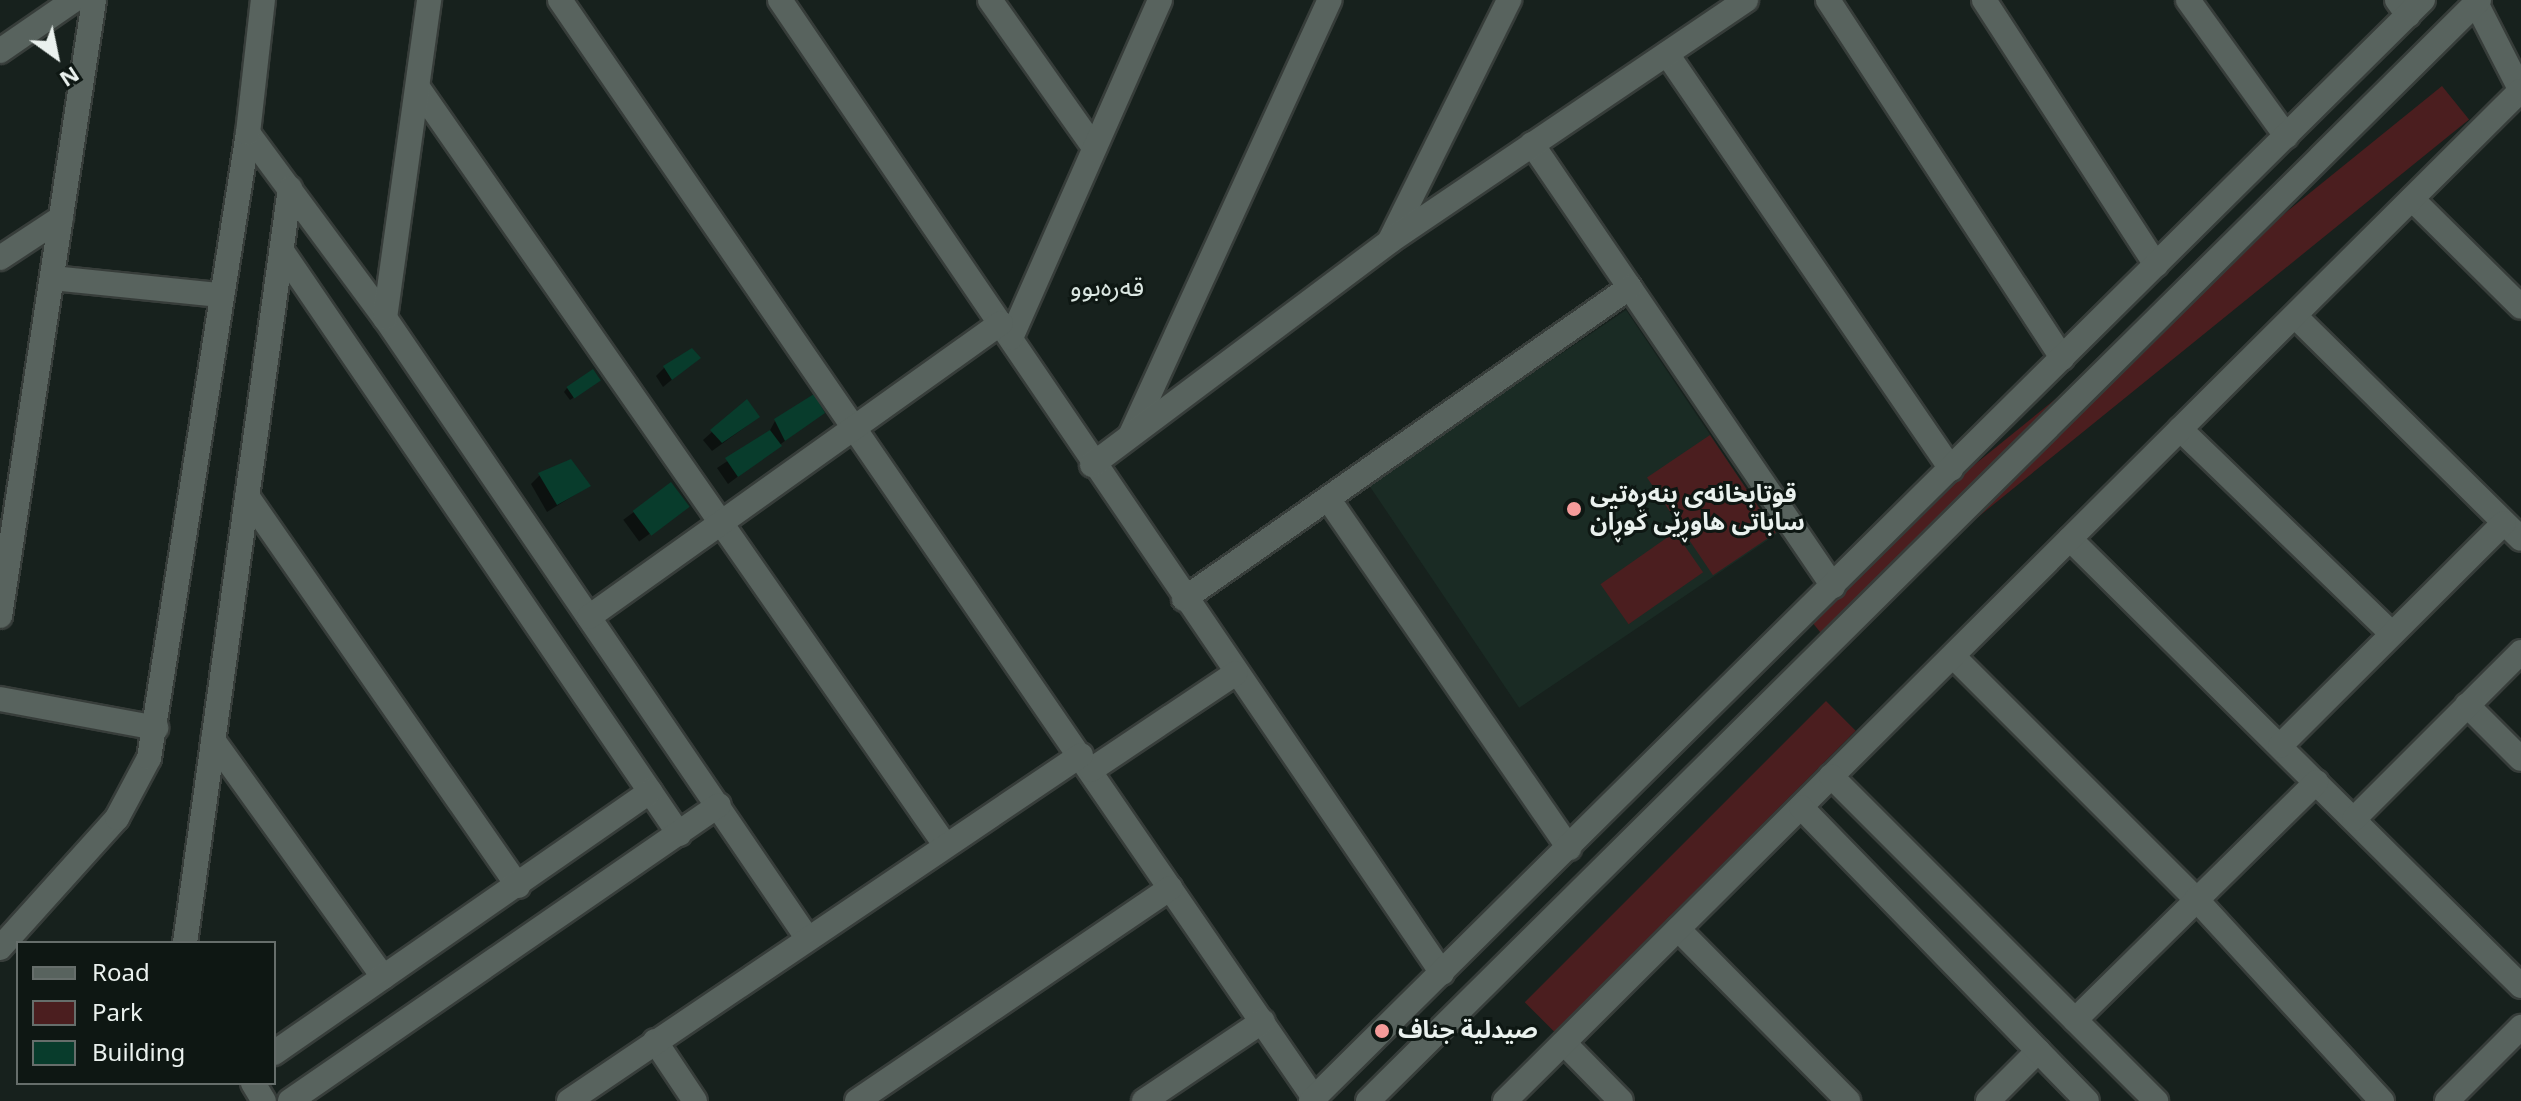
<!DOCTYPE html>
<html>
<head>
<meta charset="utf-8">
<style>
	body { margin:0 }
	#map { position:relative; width:2521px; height:1101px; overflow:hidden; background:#17211d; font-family:Georgia,"Noto Sans Arabic",serif }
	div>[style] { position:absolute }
	.built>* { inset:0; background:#1a2b24; transform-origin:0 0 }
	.green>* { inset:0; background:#4b1e1f; transform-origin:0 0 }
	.shadow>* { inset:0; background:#0007; transform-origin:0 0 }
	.building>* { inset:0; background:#083c2c; transform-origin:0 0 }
	.roads { filter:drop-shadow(2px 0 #373d3a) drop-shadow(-2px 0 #373d3a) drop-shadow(0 2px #373d3a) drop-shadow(0 -2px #373d3a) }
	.street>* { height:24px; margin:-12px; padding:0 12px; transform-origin:12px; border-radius:12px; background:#58635e }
	.secondary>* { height:24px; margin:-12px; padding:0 12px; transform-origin:12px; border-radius:12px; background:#58635e }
	.dots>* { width:22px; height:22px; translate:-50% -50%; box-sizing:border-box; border:4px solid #0e1713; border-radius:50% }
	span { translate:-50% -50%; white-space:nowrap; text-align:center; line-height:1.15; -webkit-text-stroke:6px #0e1713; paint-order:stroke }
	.poi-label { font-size:24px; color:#eaf1ee; font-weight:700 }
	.left { translate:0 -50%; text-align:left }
	.neighbourhood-label { font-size:26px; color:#dbe7e2 }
	.legend { position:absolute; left:16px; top:941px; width:260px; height:144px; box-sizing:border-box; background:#0e1713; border:2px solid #666e6b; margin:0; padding:10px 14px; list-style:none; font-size:24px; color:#eaf1ee }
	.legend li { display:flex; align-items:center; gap:16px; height:40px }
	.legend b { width:40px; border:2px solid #666e6b }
	.north { position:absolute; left:16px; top:16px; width:80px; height:80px; -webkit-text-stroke:6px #0e1713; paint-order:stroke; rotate:147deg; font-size:22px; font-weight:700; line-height:32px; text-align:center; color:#eaf1ee }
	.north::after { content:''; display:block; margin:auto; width:28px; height:36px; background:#eaf1ee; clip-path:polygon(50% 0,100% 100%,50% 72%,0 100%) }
</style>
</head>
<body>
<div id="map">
	<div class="built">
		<i style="left:1626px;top:310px;width:270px;height:311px;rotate:56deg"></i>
	</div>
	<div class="green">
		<i style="left:2442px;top:86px;width:43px;height:827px;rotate:51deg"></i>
		<i style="left:1710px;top:435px;width:118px;height:76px;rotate:56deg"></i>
		<i style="left:1675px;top:532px;width:49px;height:91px;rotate:55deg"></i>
		<i style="left:1826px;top:701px;width:42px;height:426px;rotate:45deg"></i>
	</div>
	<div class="shadow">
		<i style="clip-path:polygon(698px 358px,663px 387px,656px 376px,664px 368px)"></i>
		<i style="clip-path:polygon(594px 384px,570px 400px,564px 392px,567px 388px)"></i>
		<i style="clip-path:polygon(823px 412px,728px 484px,717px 468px,768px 434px,775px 421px)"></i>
		<i style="clip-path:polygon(748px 425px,712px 451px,703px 440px,712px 432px)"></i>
		<i style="clip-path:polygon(540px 475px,589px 486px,547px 512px,531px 484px)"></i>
		<i style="left:671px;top:485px;width:27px;height:59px;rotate:54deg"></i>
	</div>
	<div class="building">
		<i style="clip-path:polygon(692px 348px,701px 358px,672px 380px,663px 366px)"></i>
		<i style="left:593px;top:369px;width:14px;height:32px;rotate:56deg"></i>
		<i style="clip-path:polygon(814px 394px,825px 413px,785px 441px,774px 419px)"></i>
		<i style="clip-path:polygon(747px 399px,760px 417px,722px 443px,710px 430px)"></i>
		<i style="clip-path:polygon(770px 430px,782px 446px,738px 477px,725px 458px)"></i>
		<i style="clip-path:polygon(571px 459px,591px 486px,557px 505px,538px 473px)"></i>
		<i style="left:671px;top:482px;width:31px;height:48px;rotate:53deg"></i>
	</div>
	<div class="roads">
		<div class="street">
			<i style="left:560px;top:0;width:1332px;rotate:55.52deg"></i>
			<i style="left:780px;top:0;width:1177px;rotate:55.77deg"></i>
			<i style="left:990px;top:0;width:179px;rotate:54.8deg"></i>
			<i style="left:1828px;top:0;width:428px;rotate:56.8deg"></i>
			<i style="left:1984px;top:0;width:316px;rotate:57deg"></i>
			<i style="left:2188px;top:0;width:168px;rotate:54.2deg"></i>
			<i style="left:2397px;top:0;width:19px;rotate:54deg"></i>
			<i style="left:2476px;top:3px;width:99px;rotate:62.9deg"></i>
			<i style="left:0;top:51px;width:90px;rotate:-34.6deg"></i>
			<i style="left:1667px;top:54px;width:503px;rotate:55.61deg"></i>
			<i style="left:419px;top:89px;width:922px;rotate:55.16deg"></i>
			<i style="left:248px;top:133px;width:230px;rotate:53.5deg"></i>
			<i style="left:385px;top:318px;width:751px;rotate:55.74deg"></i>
			<i style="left:1532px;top:144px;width:535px;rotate:55.75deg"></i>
			<i style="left:2412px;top:199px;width:153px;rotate:44.7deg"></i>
			<i style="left:1391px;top:238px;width:266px;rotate:-63.6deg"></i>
			<i style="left:284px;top:254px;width:702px;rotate:55.74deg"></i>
			<i style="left:0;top:258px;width:73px;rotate:-33.3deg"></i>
			<i style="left:52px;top:278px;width:167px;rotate:5.8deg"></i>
			<i style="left:2295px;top:316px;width:317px;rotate:44.6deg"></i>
			<i style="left:385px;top:318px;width:321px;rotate:-82.1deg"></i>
			<i style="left:1011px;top:338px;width:369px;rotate:-66.2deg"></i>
			<i style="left:2180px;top:429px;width:293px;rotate:44deg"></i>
			<i style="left:1131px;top:434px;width:477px;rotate:-65.4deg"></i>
			<i style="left:1092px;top:465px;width:373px;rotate:-36.9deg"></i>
			<i style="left:1390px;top:241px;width:430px;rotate:-34.1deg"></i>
			<i style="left:247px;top:496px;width:475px;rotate:55.2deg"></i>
			<i style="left:1329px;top:500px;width:423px;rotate:55.4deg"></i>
			<i style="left:2070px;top:539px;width:635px;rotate:44.74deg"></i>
			<i style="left:1184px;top:599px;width:544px;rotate:-34.97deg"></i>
			<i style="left:0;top:616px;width:623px;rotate:-81.32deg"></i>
			<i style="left:589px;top:617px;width:506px;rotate:-35.51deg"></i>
			<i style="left:1953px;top:656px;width:344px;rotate:45deg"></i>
			<i style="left:2196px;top:899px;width:275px;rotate:47.4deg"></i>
			<i style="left:0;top:699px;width:159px;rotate:10.5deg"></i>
			<i style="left:2467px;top:705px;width:76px;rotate:45deg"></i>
			<i style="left:213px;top:740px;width:292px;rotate:54.3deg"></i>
			<i style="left:2280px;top:746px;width:316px;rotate:-44.9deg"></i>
			<i style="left:1091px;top:770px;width:174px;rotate:-33.8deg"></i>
			<i style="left:2354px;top:819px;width:236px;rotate:-45deg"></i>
			<i style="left:1678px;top:929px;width:242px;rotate:45.3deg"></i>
			<i style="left:185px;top:943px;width:762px;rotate:-82.08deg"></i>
			<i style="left:0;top:948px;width:175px;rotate:-48deg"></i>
			<i style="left:117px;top:818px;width:68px;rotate:-61.9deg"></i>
			<i style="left:149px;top:758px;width:633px;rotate:-81deg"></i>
			<i style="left:248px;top:133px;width:134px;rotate:-83.6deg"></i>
			<i style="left:2075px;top:1020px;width:339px;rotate:-44.6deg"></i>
			<i style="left:655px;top:1041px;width:72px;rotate:56.3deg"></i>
			<i style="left:1564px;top:1043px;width:81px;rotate:45.5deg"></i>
			<i style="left:274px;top:1053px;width:458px;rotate:-34.8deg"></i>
			<i style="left:253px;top:1083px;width:21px;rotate:59deg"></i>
			<i style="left:290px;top:1101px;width:521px;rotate:-34.6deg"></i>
			<i style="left:569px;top:1101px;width:618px;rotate:-34.05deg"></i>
			<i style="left:857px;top:1101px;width:379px;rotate:-34.2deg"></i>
			<i style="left:1144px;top:1101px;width:143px;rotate:-33.9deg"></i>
			<i style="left:1505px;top:1101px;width:1432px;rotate:-44.86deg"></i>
			<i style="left:1988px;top:1101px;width:71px;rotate:-45deg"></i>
		</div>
		<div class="secondary">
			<i style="left:1831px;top:776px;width:460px;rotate:45deg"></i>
			<i style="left:1801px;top:807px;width:410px;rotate:45.8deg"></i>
			<i style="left:1311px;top:1101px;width:1565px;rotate:-44.72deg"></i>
			<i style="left:1368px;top:1101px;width:1564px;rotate:-44.74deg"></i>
			<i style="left:2447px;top:1101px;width:105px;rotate:-45deg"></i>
		</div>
	</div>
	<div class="dots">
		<i style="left:1574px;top:509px;background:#f59b9a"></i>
		<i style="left:1382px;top:1031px;background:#f59b9a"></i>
	</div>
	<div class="poi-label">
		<span class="left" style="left:1590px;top:509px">قوتابخانەی بنەڕەتیی<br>ساباتی هاوڕێی کوڕان</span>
		<span class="left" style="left:1398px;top:1031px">صيدلية جناف</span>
	</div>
	<div class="neighbourhood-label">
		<span style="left:1107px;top:288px">قەرەبوو</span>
	</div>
	<ul class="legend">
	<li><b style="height:10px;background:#58635e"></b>Road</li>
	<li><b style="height:22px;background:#4b1e1f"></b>Park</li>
	<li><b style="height:22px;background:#083c2c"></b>Building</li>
	</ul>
	<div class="north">N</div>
</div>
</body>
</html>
